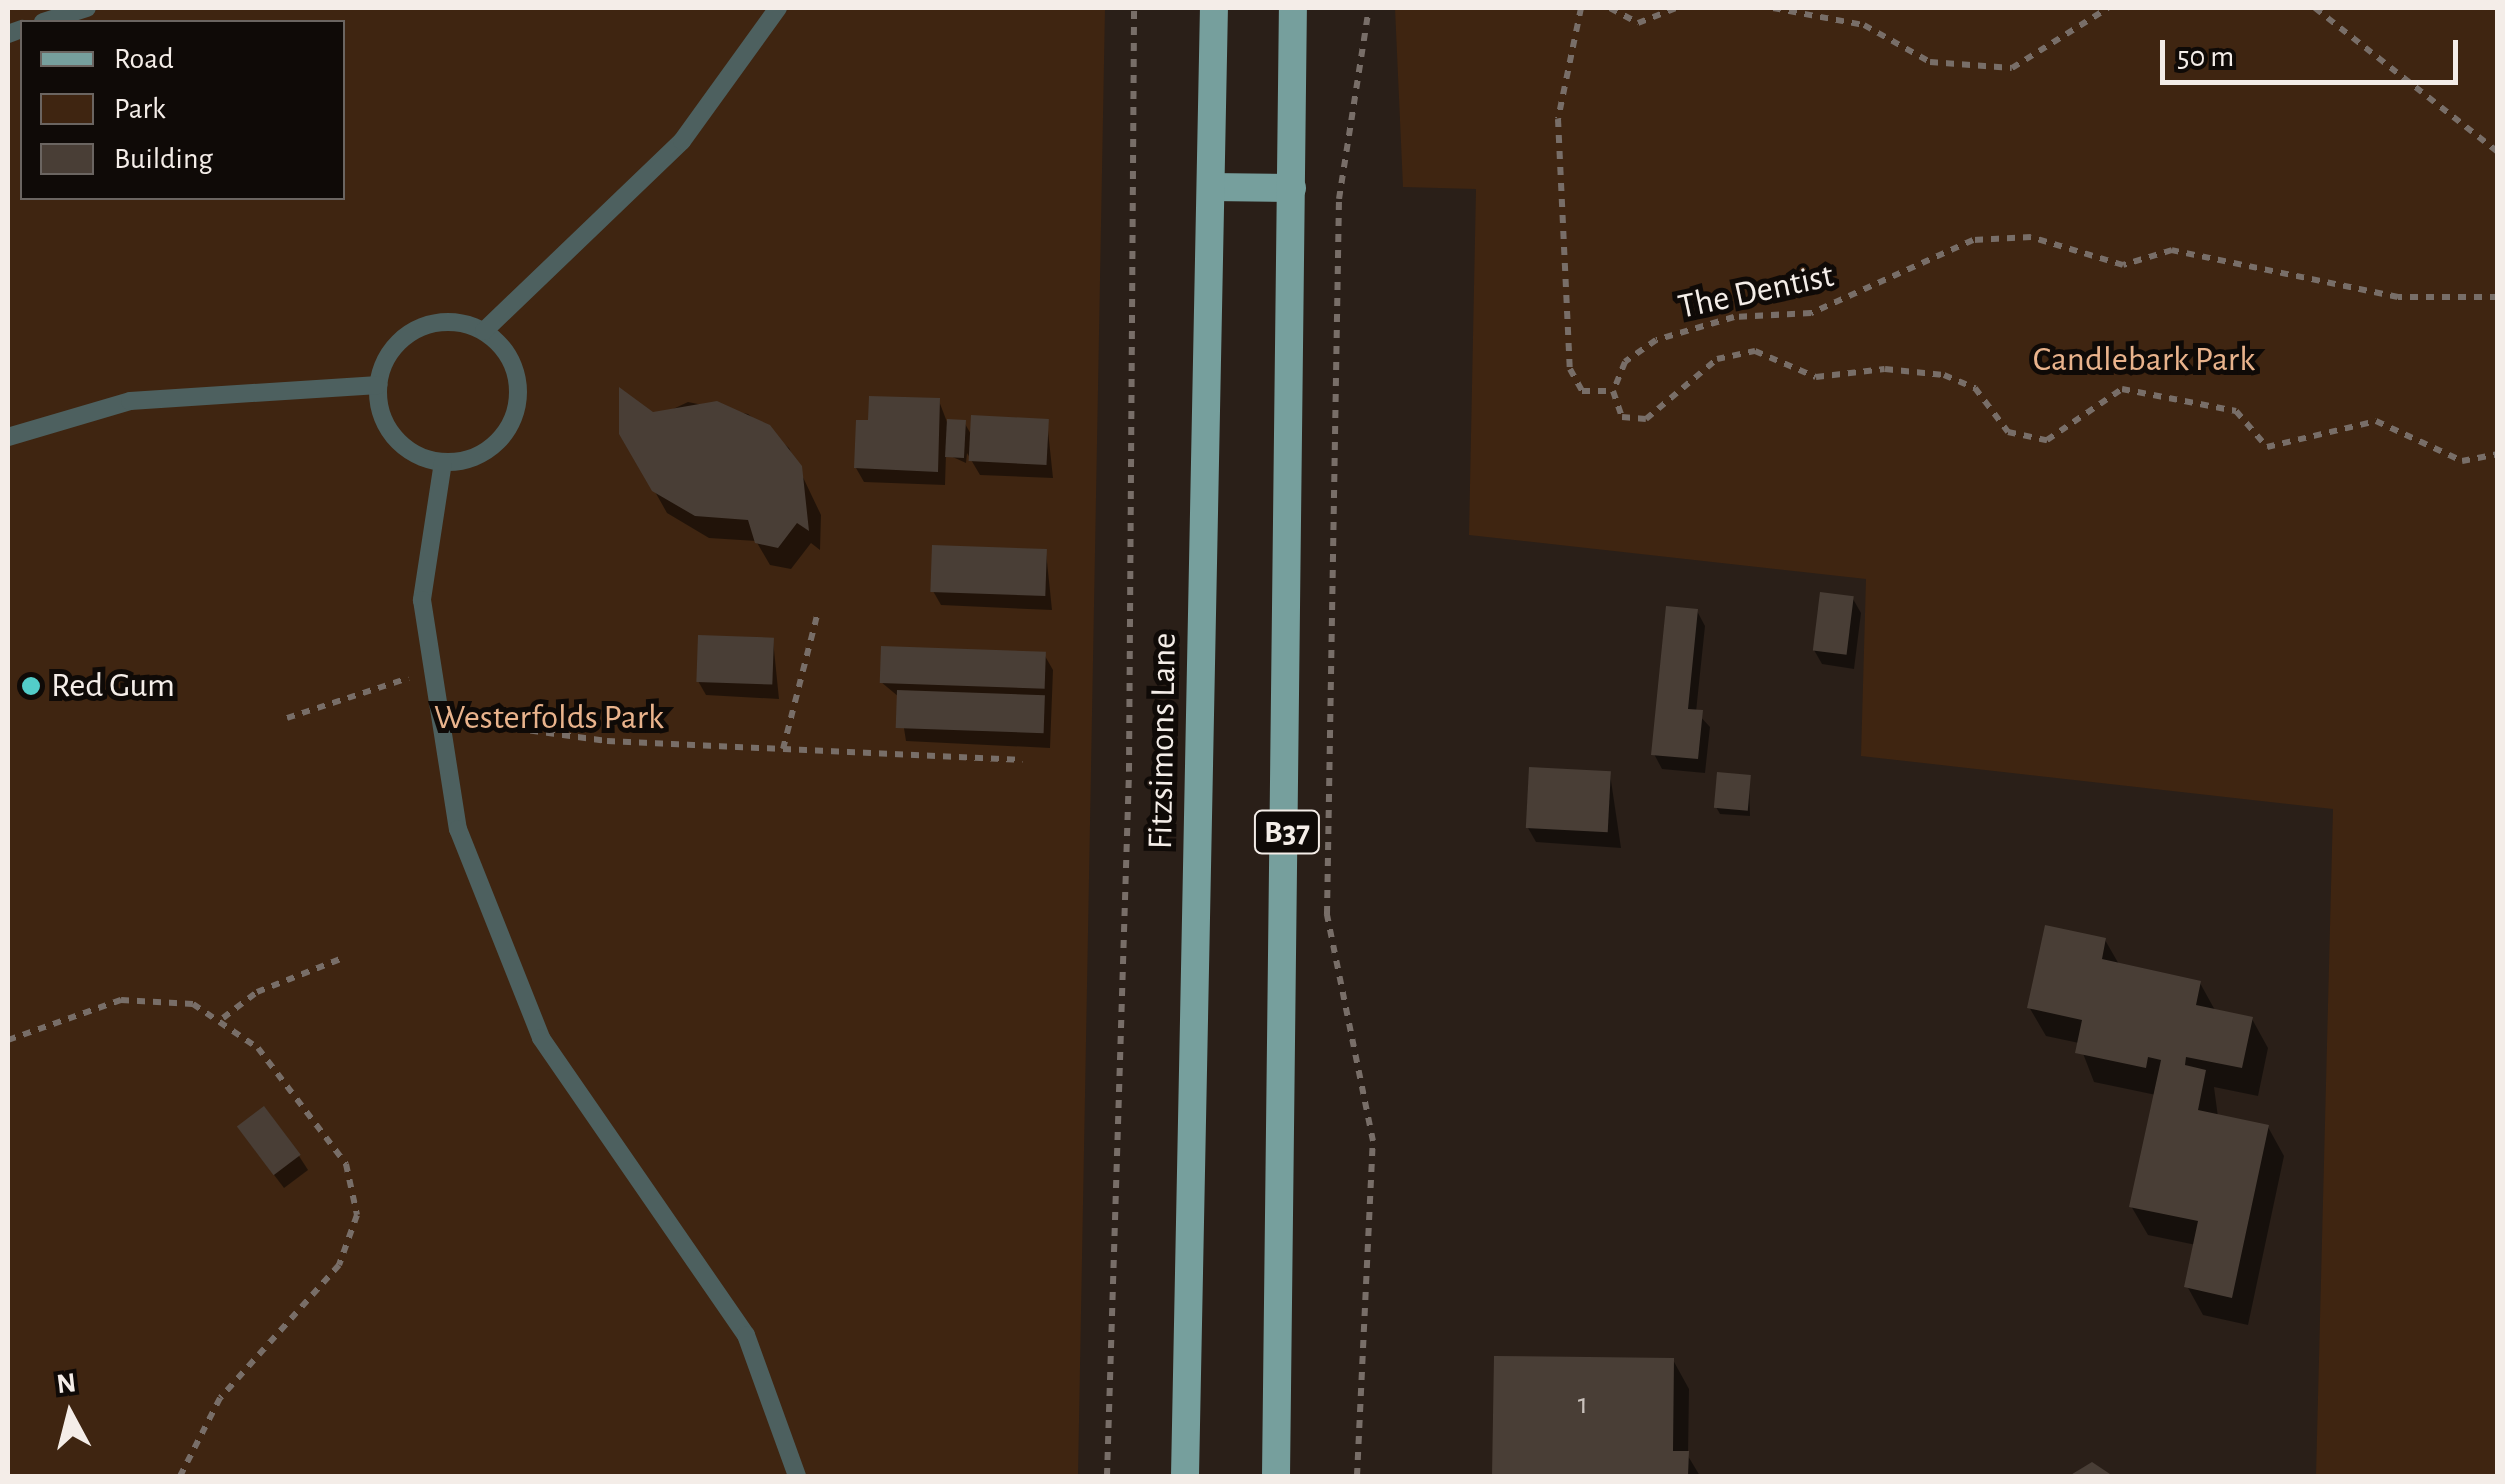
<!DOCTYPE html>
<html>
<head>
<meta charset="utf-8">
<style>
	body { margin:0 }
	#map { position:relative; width:2505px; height:1484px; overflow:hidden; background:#2a1f18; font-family:"Alegreya Sans",sans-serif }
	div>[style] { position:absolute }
	.green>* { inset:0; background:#3f2511 }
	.shadow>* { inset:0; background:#0007 }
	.building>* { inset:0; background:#493e36; transform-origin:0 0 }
	.path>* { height:6px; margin-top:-3px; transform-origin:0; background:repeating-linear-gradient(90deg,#786e68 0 8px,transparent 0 16px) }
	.service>* { height:18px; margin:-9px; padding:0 9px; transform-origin:9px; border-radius:9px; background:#4d605f }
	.service>.ring { margin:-9px; padding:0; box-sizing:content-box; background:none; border:18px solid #4d605f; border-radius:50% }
	.primary>* { height:28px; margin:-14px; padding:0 14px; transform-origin:14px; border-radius:14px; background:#769f9d }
	.dots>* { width:28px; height:28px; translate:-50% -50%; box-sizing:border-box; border:5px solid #0f0a07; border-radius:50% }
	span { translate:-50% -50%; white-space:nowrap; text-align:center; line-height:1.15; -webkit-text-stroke:10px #0f0a07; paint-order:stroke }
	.number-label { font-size:30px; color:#c9c1bc }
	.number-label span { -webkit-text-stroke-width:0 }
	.shield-label span { padding:2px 8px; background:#0f0a07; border:2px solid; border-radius:8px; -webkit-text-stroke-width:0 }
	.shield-label { font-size:32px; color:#f4ede8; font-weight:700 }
	.street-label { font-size:35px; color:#f4ede8 }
	.park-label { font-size:35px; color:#e9b38c }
	.poi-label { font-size:35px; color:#f4ede8 }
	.left { translate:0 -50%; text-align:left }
	.frame { position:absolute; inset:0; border:10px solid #f4ede8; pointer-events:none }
	.legend { position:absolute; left:20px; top:20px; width:325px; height:180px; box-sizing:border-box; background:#0f0a07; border:2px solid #6b6561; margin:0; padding:12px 18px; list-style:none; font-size:30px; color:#f4ede8 }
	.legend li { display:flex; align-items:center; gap:20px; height:50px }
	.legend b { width:50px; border:2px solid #6b6561 }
	.north { position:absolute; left:20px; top:1364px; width:100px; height:100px; -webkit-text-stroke:8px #0f0a07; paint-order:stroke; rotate:353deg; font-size:28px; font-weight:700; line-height:40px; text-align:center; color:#f4ede8 }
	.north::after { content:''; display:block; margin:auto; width:35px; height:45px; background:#f4ede8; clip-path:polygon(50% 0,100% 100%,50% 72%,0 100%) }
	.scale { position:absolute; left:2160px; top:40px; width:298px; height:45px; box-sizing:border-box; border:5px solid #f4ede8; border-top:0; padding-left:12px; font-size:30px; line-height:35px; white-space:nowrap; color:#f4ede8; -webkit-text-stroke:8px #0f0a07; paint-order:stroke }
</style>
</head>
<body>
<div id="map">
	<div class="green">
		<i style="clip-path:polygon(evenodd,8px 8px,1105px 8px,1078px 1476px,8px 1476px,8px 8px,22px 22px,342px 22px,342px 198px,22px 198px,22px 22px)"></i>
		<i style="clip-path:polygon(1395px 8px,2497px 8px,2497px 1476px,2316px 1476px,2333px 809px,1861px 756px,1866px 579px,1469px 535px,1476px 189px,1403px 187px)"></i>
	</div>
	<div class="shadow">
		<i style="clip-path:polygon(939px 401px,947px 422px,964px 422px,972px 436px,1047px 421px,1053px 478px,980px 475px,967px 453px,966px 463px,946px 454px,945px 485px,864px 482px,856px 468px,871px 423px)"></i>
		<i style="clip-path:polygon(688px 402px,748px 414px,789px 448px,821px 515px,820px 550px,811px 543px,791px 569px,770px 565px,756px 541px,709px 538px,667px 513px,622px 433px)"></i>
		<i style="clip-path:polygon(1046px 552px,1052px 610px,941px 605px,933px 591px)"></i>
		<i style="clip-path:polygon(1853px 599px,1861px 613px,1854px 669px,1822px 664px,1814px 650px)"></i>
		<i style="clip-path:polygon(1697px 611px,1705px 626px,1696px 712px,1710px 727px,1705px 773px,1662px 769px,1654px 754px)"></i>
		<i style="clip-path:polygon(773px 640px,779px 699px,706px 695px,698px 681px)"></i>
		<i style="clip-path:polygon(1045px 656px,1053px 670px,1050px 748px,906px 741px,899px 697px,881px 682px)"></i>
		<i style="clip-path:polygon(1610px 774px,1621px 848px,1536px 842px,1528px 828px)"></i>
		<i style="clip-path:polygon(1749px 778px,1750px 816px,1720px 814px,1716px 807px)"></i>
		<i style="clip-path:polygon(2105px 940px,2120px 966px,2200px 983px,2216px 1012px,2252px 1019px,2268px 1048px,2258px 1096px,2214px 1087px,2218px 1117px,2268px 1127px,2284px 1156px,2248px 1325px,2203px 1315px,2187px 1286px,2196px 1245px,2148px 1235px,2131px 1206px,2156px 1095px,2094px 1082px,2079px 1043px,2046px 1036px,2029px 1007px)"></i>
		<i style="clip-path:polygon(249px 1142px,299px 1156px,308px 1170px,284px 1188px)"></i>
		<i style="clip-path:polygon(1496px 1358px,1673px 1360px,1689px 1389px,1688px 1456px,1700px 1476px,1495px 1476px)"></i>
	</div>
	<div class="building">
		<i style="clip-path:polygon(619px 387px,653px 412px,717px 401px,770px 425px,802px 466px,809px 531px,797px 523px,778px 548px,755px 543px,748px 520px,695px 516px,652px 491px,619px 434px)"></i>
		<i style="clip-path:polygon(869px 396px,940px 398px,938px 472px,854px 468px,856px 420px,868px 420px)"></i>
		<i style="left:971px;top:415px;width:78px;height:46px;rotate:3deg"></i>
		<i style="left:947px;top:419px;width:19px;height:38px;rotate:3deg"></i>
		<i style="left:932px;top:545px;width:115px;height:47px;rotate:2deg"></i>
		<i style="left:1820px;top:592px;width:34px;height:59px;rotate:7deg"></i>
		<i style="clip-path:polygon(1666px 606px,1698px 609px,1688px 709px,1703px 710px,1698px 759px,1651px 755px)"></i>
		<i style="left:698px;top:635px;width:76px;height:47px;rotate:2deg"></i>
		<i style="left:881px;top:646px;width:165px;height:37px;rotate:2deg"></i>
		<i style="left:897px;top:690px;width:148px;height:38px;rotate:2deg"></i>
		<i style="left:1529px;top:767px;width:82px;height:61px;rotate:3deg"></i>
		<i style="left:1717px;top:772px;width:34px;height:36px;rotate:5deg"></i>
		<i style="clip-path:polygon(2045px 925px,2106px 938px,2102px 959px,2201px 981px,2196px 1005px,2253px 1017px,2242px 1068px,2186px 1057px,2185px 1065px,2206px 1070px,2198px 1110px,2269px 1125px,2232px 1298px,2184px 1287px,2198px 1221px,2129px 1207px,2161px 1060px,2148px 1057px,2146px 1068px,2075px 1053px,2082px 1020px,2027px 1008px)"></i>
		<i style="left:264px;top:1106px;width:61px;height:34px;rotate:53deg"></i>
		<i style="clip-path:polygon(1494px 1356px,1674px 1358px,1673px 1451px,1689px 1451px,1688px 1476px,1492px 1476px)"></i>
		<i style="clip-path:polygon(2092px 1462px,2113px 1476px,2069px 1476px)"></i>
	</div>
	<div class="path">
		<i style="left:1581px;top:8px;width:113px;rotate:101.7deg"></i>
		<i style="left:1558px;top:119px;width:250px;rotate:87.3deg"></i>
		<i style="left:1570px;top:369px;width:25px;rotate:61deg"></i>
		<i style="left:1582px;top:391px;width:31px"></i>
		<i style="left:1610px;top:8px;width:32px;rotate:28deg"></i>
		<i style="left:1638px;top:23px;width:41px;rotate:-21.5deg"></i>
		<i style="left:1773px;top:8px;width:93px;rotate:10.6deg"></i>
		<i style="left:1864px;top:25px;width:76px;rotate:29.3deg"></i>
		<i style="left:1930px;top:62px;width:82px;rotate:4.2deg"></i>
		<i style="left:2012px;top:68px;width:113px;rotate:-32deg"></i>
		<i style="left:2315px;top:8px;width:233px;rotate:38.2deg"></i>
		<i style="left:2498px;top:297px;width:100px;rotate:180deg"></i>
		<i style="left:2398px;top:297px;width:231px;rotate:-168.3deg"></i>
		<i style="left:2172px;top:250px;width:51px;rotate:163deg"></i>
		<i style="left:2123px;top:265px;width:96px;rotate:-163.1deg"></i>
		<i style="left:2031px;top:237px;width:58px;rotate:177deg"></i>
		<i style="left:1973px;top:240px;width:178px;rotate:155.7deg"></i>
		<i style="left:1811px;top:313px;width:77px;rotate:177deg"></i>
		<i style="left:1734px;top:317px;width:81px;rotate:163.6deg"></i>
		<i style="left:1656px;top:340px;width:38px;rotate:145deg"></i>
		<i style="left:1625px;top:362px;width:31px;rotate:112deg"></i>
		<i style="left:1613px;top:391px;width:28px;rotate:71deg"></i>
		<i style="left:1622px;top:417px;width:24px;rotate:5deg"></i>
		<i style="left:1646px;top:419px;width:93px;rotate:-40.2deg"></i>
		<i style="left:1717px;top:359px;width:39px;rotate:-12deg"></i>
		<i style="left:1755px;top:351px;width:66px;rotate:23.1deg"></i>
		<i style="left:1816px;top:377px;width:69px;rotate:-6.6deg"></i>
		<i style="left:1885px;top:369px;width:59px;rotate:5.8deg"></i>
		<i style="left:1944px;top:375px;width:34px;rotate:23deg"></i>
		<i style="left:1975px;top:388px;width:55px;rotate:53.1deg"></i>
		<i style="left:2008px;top:432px;width:40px;rotate:12deg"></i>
		<i style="left:2047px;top:440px;width:91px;rotate:-34.2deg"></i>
		<i style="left:2122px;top:389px;width:116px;rotate:10.9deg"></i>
		<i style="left:2236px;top:411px;width:48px;rotate:49.3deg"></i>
		<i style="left:2267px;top:447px;width:112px;rotate:-13.4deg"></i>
		<i style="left:2376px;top:421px;width:95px;rotate:24.9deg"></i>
		<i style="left:2462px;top:461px;width:37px;rotate:-11deg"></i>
		<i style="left:469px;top:713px;width:18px;rotate:38deg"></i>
		<i style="left:483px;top:724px;width:125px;rotate:7.8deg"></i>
		<i style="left:607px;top:741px;width:416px;rotate:2.6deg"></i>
		<i style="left:287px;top:718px;width:128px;rotate:-18.2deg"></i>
		<i style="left:783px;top:749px;width:141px;rotate:-75.7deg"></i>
		<i style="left:223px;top:1018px;width:43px;rotate:-37.4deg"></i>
		<i style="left:257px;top:992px;width:92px;rotate:-21.6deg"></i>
		<i style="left:8px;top:1040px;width:120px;rotate:-19.5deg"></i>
		<i style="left:121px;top:1000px;width:72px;rotate:3.2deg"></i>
		<i style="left:193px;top:1004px;width:78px;rotate:34.1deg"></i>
		<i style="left:258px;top:1048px;width:146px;rotate:52.8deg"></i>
		<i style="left:346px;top:1164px;width:52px;rotate:77.8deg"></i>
		<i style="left:357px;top:1215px;width:53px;rotate:109.8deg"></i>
		<i style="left:339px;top:1265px;width:178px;rotate:131.8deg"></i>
		<i style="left:220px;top:1398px;width:88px;rotate:117.1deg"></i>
		<i style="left:1107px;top:1476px;width:705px;rotate:-88.21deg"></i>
		<i style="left:1129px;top:771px;width:763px;rotate:-89.62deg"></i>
		<i style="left:1357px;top:1476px;width:335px;rotate:-87.3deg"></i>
		<i style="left:1373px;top:1141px;width:232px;rotate:-101.5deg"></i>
		<i style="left:1327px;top:914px;width:715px;rotate:-89.04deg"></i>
		<i style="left:1339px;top:199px;width:193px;rotate:-81.1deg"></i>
	</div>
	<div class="service">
		<i style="left:43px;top:22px;width:46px;rotate:-17.7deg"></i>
		<i style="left:8px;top:34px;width:15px;rotate:-20deg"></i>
		<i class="ring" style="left:378px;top:322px;width:122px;height:122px"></i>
		<i style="left:484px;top:331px;width:274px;rotate:-43.8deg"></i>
		<i style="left:682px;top:141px;width:164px;rotate:-54.2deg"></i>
		<i style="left:8px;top:437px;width:127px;rotate:-16.4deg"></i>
		<i style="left:130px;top:401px;width:249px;rotate:-3.7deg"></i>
		<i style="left:443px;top:462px;width:140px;rotate:98.7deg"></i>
		<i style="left:422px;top:600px;width:232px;rotate:81.1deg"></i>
		<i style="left:458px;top:829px;width:225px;rotate:68.3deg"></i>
		<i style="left:541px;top:1038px;width:361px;rotate:55.4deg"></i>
		<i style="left:746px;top:1335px;width:150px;rotate:70.1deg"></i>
	</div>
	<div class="primary">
		<i style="left:1211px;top:187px;width:81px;rotate:0.7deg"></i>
		<i style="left:1185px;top:1476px;width:1468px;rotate:-88.87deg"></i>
		<i style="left:1276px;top:1476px;width:1468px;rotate:-89.34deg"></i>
	</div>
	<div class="dots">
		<i style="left:31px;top:686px;background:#53cdc9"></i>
	</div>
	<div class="number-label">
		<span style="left:1583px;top:1404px">1</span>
	</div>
	<div class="shield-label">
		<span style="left:1287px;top:832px">B37</span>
	</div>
	<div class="street-label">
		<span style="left:1756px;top:292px;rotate:-12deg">The Dentist</span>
		<span style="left:1163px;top:741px;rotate:-89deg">Fitzsimons Lane</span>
	</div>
	<div class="park-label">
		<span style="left:2144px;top:360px">Candlebark Park</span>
		<span style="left:549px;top:718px">Westerfolds Park</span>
	</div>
	<div class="poi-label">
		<span class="left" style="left:51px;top:686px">Red Gum</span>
	</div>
	<div class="frame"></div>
	<ul class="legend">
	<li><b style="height:12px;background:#769f9d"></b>Road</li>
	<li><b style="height:28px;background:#3f2511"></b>Park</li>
	<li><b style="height:28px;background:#493e36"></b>Building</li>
	</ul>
	<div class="north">N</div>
	<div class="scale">50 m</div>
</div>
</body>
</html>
